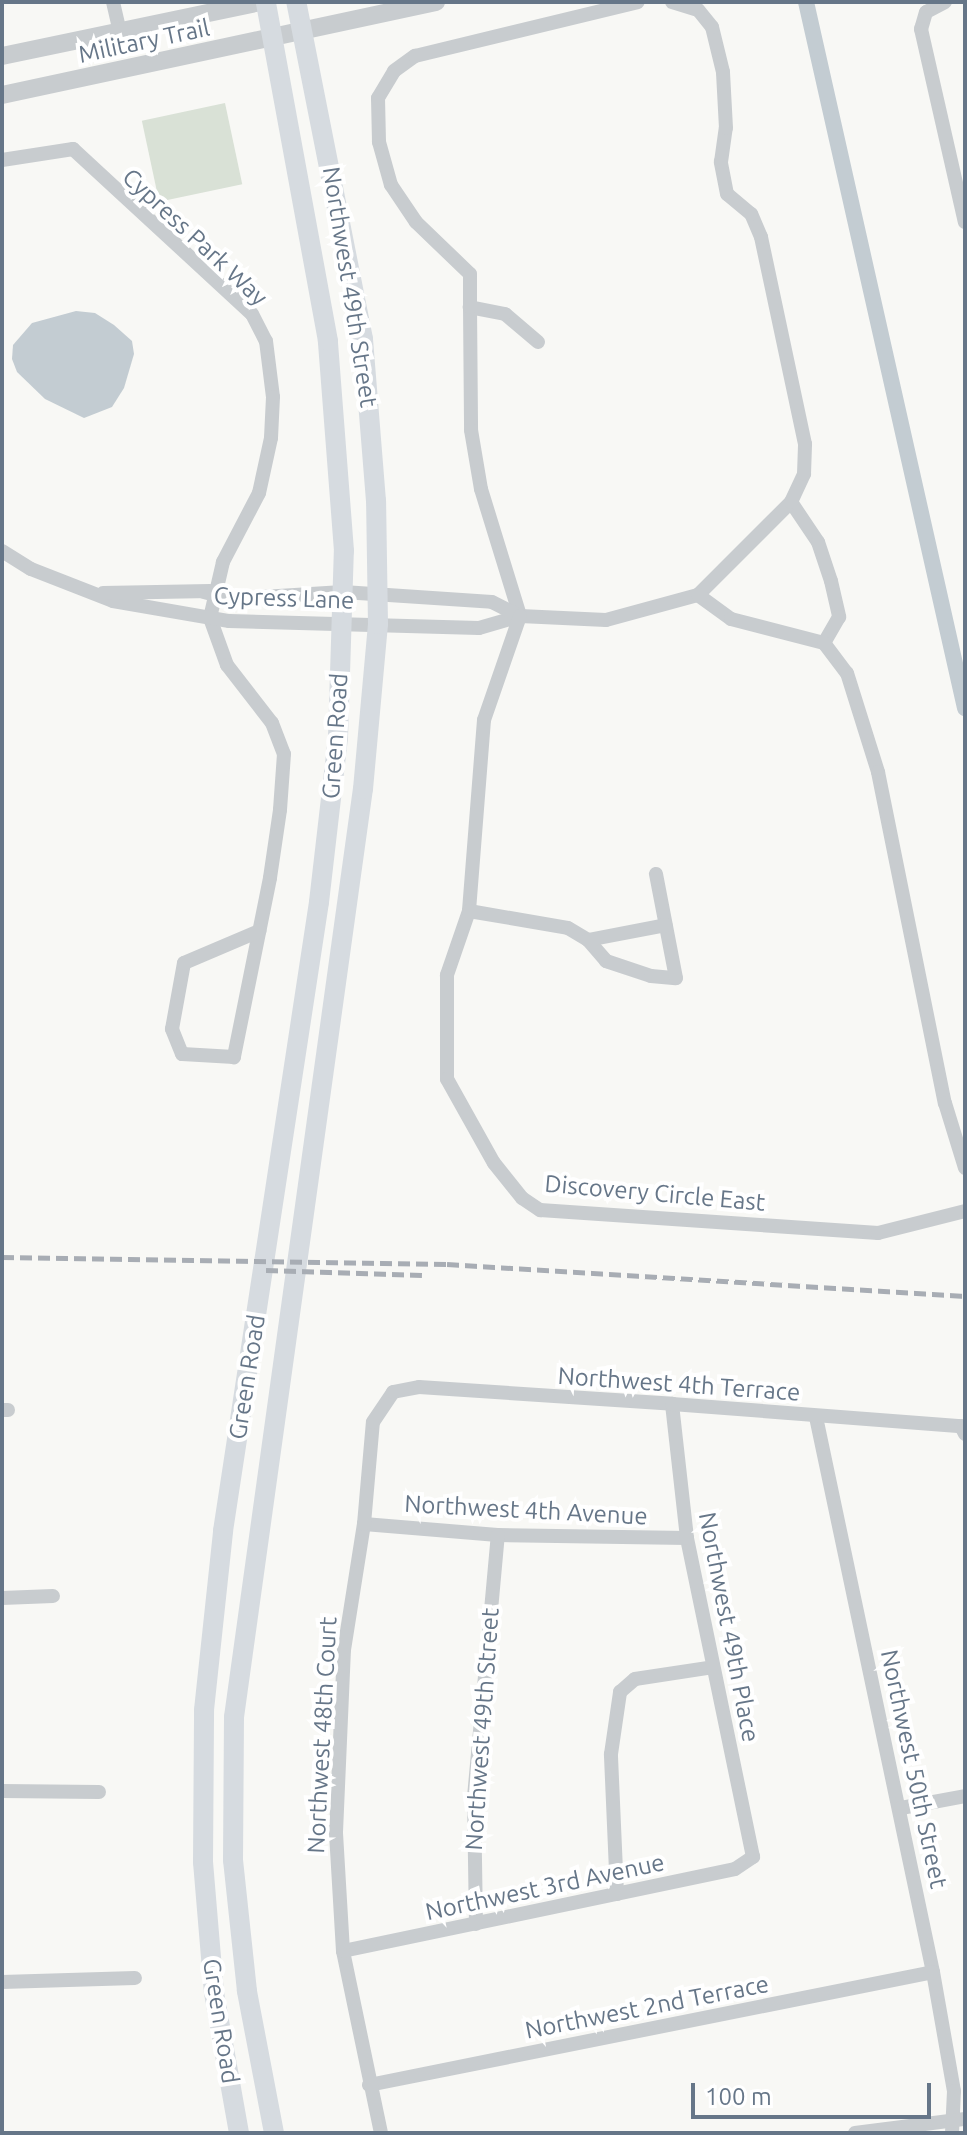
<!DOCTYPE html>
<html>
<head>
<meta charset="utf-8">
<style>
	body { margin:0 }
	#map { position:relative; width:967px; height:2135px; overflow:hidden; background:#f8f8f5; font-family:Ubuntu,sans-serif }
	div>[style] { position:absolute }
	.green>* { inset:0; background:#d9e1d6; transform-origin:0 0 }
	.water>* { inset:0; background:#c3ccd2 }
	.canal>* { height:16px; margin:-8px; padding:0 8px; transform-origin:8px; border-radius:8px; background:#c3ccd2 }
	.minor>* { height:14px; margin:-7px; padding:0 7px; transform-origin:7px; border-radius:7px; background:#c8cccf }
	.tertiary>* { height:18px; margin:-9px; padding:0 9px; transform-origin:9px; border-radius:9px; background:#c8cccf }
	.secondary>* { height:20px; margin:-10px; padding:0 10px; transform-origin:10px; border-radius:10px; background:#d6dbe0 }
	.rail>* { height:5px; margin-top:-2.5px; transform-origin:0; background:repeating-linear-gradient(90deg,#a8adb4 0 12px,transparent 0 18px) }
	span { translate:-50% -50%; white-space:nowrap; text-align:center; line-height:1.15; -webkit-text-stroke:8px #fff; paint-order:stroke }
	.street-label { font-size:24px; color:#667688 }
	.frame { position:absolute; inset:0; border:4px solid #667688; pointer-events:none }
	.scale { position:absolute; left:691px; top:2083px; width:240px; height:36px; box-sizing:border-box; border:4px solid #667688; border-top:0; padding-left:10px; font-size:24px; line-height:28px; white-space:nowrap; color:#667688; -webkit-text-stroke:6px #fff; paint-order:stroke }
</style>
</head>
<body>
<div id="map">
	<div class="green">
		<i style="left:225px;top:103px;width:83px;height:85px;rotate:78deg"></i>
	</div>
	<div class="water">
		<i style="clip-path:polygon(76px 311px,95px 313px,114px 325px,132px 341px,134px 354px,124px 388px,112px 407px,84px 418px,45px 399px,17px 372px,12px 359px,13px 345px,32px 323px)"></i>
	</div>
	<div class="canal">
		<i style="left:806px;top:2px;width:724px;rotate:77.31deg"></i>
	</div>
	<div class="minor">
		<i style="left:113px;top:2px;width:31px;rotate:77deg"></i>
		<i style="left:945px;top:2px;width:21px;rotate:152deg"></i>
		<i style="left:926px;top:12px;width:18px;rotate:106deg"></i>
		<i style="left:921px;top:29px;width:198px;rotate:77.2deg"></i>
		<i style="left:2px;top:160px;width:72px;rotate:-8.8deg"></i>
		<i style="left:73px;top:149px;width:243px;rotate:42.7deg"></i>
		<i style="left:252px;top:314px;width:30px;rotate:63deg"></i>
		<i style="left:266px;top:341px;width:56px;rotate:82.9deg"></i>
		<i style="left:273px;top:397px;width:41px;rotate:92.8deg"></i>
		<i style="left:271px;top:438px;width:56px;rotate:102.3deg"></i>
		<i style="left:259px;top:493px;width:78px;rotate:117.6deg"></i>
		<i style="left:223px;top:562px;width:57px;rotate:103.1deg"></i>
		<i style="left:210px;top:618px;width:50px;rotate:70.1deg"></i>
		<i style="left:227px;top:665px;width:73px;rotate:52.2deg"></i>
		<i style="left:272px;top:723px;width:33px;rotate:69deg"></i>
		<i style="left:284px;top:754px;width:56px;rotate:94.1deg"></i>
		<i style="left:280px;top:810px;width:69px;rotate:98.4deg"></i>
		<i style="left:270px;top:878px;width:183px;rotate:101.4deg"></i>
		<i style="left:234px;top:1057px;width:52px;rotate:-176.7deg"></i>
		<i style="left:182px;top:1054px;width:27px;rotate:-112deg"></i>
		<i style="left:172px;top:1029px;width:67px;rotate:-79.7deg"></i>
		<i style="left:184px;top:963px;width:82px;rotate:-23.1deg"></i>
		<i style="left:470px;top:307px;width:123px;rotate:89.5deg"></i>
		<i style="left:471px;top:430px;width:60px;rotate:80.4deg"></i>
		<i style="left:481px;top:489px;width:133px;rotate:72.9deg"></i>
		<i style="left:538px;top:342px;width:43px;rotate:-139.7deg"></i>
		<i style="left:505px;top:314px;width:36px;rotate:-169deg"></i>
		<i style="left:470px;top:307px;width:33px;rotate:-90deg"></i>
		<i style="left:470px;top:274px;width:75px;rotate:-136.1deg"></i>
		<i style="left:416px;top:222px;width:45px;rotate:-124deg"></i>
		<i style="left:391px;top:185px;width:45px;rotate:-105.6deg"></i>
		<i style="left:379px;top:142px;width:44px;rotate:-91.3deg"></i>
		<i style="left:378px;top:98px;width:31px;rotate:-59deg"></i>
		<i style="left:394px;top:71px;width:26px;rotate:-36deg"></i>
		<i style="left:415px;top:56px;width:229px;rotate:-13.6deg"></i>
		<i style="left:791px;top:502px;width:48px;rotate:56deg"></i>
		<i style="left:818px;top:542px;width:41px;rotate:71.6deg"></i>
		<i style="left:831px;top:581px;width:37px;rotate:77deg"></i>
		<i style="left:839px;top:617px;width:30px;rotate:120deg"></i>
		<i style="left:2px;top:551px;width:34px;rotate:32deg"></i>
		<i style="left:31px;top:569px;width:88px;rotate:21.3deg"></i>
		<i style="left:113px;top:601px;width:118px;rotate:9.8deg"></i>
		<i style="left:229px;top:621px;width:250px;rotate:1.6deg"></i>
		<i style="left:479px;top:628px;width:43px;rotate:-16.3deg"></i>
		<i style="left:204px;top:592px;width:27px;rotate:15deg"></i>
		<i style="left:230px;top:599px;width:113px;rotate:-3.5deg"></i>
		<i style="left:343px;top:592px;width:149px;rotate:3.8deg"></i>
		<i style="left:492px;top:602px;width:31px;rotate:27deg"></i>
		<i style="left:520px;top:616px;width:86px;rotate:2.7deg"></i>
		<i style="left:606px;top:620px;width:95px;rotate:-15.2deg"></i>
		<i style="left:698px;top:595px;width:132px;rotate:-45deg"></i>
		<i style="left:791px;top:502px;width:31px;rotate:-65deg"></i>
		<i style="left:804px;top:474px;width:30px;rotate:-88deg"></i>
		<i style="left:805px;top:444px;width:212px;rotate:-102deg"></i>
		<i style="left:761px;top:237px;width:25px;rotate:-113deg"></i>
		<i style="left:751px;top:214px;width:31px;rotate:-140deg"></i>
		<i style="left:727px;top:194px;width:33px;rotate:-101deg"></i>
		<i style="left:721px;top:162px;width:34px;rotate:-82deg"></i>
		<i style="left:726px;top:128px;width:56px;rotate:-93.1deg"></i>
		<i style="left:723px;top:72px;width:46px;rotate:-103.7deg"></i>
		<i style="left:712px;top:27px;width:22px;rotate:-129deg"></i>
		<i style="left:698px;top:10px;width:27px;rotate:-163deg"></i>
		<i style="left:103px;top:593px;width:107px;rotate:-1.1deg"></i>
		<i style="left:698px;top:595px;width:41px;rotate:36deg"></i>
		<i style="left:731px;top:619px;width:96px;rotate:14.5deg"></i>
		<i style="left:824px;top:643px;width:38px;rotate:53deg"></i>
		<i style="left:847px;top:673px;width:104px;rotate:72.6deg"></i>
		<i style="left:878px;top:772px;width:338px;rotate:78.6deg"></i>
		<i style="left:945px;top:1103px;width:68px;rotate:72.9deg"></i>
		<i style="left:520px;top:616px;width:110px;rotate:109.1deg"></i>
		<i style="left:484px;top:720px;width:192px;rotate:94.5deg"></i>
		<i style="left:469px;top:911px;width:68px;rotate:109deg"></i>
		<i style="left:447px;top:975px;width:104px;rotate:90deg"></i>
		<i style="left:447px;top:1079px;width:96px;rotate:60.8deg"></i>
		<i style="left:494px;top:1163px;width:45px;rotate:51.3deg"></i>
		<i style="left:522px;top:1198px;width:22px;rotate:34deg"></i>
		<i style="left:540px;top:1210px;width:339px;rotate:3.9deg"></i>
		<i style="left:878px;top:1233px;width:90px;rotate:-14.2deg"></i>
		<i style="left:469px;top:911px;width:100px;rotate:9.7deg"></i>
		<i style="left:568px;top:928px;width:23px;rotate:31deg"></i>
		<i style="left:588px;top:940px;width:28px;rotate:49deg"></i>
		<i style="left:606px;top:961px;width:47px;rotate:18.4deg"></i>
		<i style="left:651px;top:976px;width:25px;rotate:5deg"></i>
		<i style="left:676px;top:978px;width:106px;rotate:-100.9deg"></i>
		<i style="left:588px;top:940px;width:79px;rotate:-10.9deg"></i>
		<i style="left:2px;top:1410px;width:6px"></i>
		<i style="left:816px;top:1417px;width:567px;rotate:78.1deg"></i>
		<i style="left:933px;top:1972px;width:121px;rotate:80deg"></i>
		<i style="left:954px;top:2091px;width:42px;rotate:92.7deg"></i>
		<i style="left:364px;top:1524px;width:134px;rotate:4.7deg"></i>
		<i style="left:498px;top:1535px;width:189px;rotate:0.9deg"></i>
		<i style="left:2px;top:1598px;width:51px;rotate:-2.2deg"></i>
		<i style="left:2px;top:1791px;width:97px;rotate:0.6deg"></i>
		<i style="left:901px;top:1808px;width:65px;rotate:-10.6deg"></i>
		<i style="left:617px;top:1894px;width:140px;rotate:-92.5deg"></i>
		<i style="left:611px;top:1754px;width:63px;rotate:-81.7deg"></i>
		<i style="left:620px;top:1692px;width:20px;rotate:-41deg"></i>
		<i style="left:635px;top:1679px;width:79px;rotate:-8.7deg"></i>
		<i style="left:476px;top:1924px;width:127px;rotate:-90.9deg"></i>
		<i style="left:474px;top:1797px;width:263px;rotate:-84.8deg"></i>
		<i style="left:343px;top:1951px;width:400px;rotate:-11.8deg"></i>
		<i style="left:735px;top:1869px;width:22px;rotate:-34deg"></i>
		<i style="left:753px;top:1857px;width:326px;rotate:-101.7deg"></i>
		<i style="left:687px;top:1538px;width:135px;rotate:-96.4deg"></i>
		<i style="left:2px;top:1982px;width:133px;rotate:-1.7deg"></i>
		<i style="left:369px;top:2085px;width:575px;rotate:-11.33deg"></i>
		<i style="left:381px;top:2133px;width:186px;rotate:-101.8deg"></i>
		<i style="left:343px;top:1951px;width:119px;rotate:-93.4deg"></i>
		<i style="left:336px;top:1832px;width:182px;rotate:-87.5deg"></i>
		<i style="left:344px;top:1650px;width:128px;rotate:-81deg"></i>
		<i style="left:364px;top:1524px;width:102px;rotate:-85deg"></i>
		<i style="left:373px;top:1422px;width:36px;rotate:-56deg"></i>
		<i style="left:393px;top:1392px;width:26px;rotate:-11deg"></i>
		<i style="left:419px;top:1387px;width:254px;rotate:3.8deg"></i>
		<i style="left:672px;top:1404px;width:290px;rotate:4.4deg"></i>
		<i style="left:961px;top:1426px;width:9px;rotate:63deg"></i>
		<i style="left:855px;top:2133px;width:111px;rotate:-7.3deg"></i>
	</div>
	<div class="tertiary">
		<i style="left:2px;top:56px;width:265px;rotate:-11.8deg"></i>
		<i style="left:2px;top:95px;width:444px;rotate:-12.1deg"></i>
	</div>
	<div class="secondary">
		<i style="left:239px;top:2133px;width:142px;rotate:-100.1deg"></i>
		<i style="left:214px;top:1993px;width:131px;rotate:-94.8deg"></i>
		<i style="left:203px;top:1862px;width:152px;rotate:-89.6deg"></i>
		<i style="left:204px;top:1710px;width:180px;rotate:-83.9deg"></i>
		<i style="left:223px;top:1531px;width:636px;rotate:-81.32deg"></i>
		<i style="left:319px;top:902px;width:166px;rotate:-83.4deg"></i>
		<i style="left:338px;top:737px;width:186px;rotate:-88.2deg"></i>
		<i style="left:344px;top:551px;width:211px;rotate:-94.4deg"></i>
		<i style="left:328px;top:341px;width:345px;rotate:-100.4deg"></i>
		<i style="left:274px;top:2133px;width:145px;rotate:-100.8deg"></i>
		<i style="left:247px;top:1991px;width:132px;rotate:-96.1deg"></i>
		<i style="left:233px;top:1860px;width:143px;rotate:-89.6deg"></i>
		<i style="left:234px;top:1717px;width:937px;rotate:-82.09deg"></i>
		<i style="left:363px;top:789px;width:166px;rotate:-84.8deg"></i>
		<i style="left:378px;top:624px;width:123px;rotate:-90.9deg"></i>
		<i style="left:376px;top:501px;width:163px;rotate:-94.6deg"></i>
		<i style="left:363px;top:339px;width:344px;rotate:-101.2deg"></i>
	</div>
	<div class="rail">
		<i style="left:2px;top:1257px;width:445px;rotate:0.9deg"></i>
		<i style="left:447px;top:1264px;width:519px;rotate:3.54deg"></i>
		<i style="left:266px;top:1270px;width:156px;rotate:1.8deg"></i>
	</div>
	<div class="street-label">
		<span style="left:144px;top:41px;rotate:-12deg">Military Trail</span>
		<span style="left:195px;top:237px;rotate:43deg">Cypress Park Way</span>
		<span style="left:350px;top:287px;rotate:81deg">Northwest 49th Street</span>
		<span style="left:284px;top:598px;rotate:2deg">Cypress Lane</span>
		<span style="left:335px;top:736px;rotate:-86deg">Green Road</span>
		<span style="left:655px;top:1193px;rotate:5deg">Discovery Circle East</span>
		<span style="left:247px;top:1377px;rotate:-81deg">Green Road</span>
		<span style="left:679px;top:1384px;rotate:4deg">Northwest 4th Terrace</span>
		<span style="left:526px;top:1510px;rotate:3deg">Northwest 4th Avenue</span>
		<span style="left:729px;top:1627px;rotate:79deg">Northwest 49th Place</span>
		<span style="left:482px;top:1729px;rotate:-86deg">Northwest 49th Street</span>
		<span style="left:322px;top:1735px;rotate:-87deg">Northwest 48th Court</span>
		<span style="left:914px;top:1769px;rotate:78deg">Northwest 50th Street</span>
		<span style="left:545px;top:1887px;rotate:-12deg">Northwest 3rd Avenue</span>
		<span style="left:647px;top:2007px;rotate:-11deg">Northwest 2nd Terrace</span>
		<span style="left:221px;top:2021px;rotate:81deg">Green Road</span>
	</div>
	<div class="frame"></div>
	<div class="scale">100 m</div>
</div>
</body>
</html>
